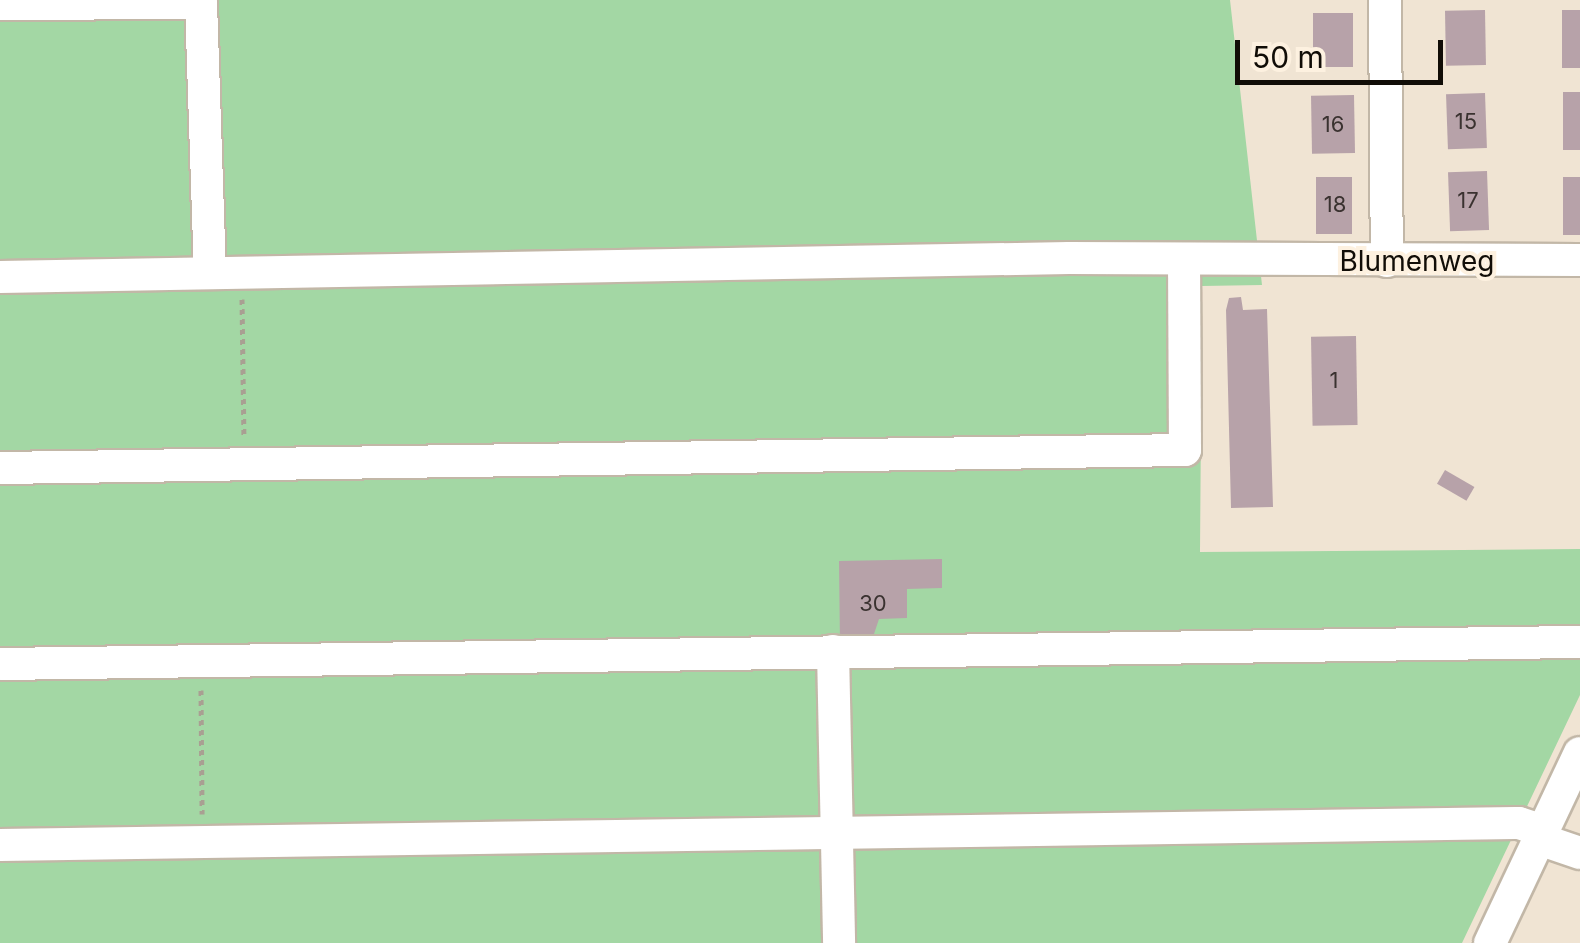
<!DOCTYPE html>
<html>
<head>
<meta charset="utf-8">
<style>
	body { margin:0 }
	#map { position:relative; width:1580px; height:943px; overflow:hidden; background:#f0e4d3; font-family:Inter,sans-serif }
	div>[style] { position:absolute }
	.green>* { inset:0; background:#a3d7a4 }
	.building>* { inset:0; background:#b7a2a9; transform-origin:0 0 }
	.path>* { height:5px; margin-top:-2.5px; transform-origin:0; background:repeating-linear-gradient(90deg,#a99f92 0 5px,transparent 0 10px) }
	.roads { filter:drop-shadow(2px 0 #c2b7a7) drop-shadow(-2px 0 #c2b7a7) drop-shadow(0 2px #c2b7a7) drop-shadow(0 -2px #c2b7a7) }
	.minor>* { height:32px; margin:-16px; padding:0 16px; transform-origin:16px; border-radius:16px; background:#fff }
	span { translate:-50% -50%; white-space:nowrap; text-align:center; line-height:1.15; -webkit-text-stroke:8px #fdf1e0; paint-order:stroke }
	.number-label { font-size:22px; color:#3a3230 }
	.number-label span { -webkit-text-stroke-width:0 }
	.street-label { font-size:28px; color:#110d07 }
	.scale { position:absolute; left:1235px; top:40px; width:208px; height:45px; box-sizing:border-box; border:5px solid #110d07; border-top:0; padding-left:12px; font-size:30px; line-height:35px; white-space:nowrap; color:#110d07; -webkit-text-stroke:8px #fdf1e0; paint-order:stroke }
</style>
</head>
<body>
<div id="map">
	<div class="green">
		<i style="clip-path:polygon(0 0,1230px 0,1262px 285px,1202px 286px,1200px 552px,1580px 549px,1580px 695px,1462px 943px,0 943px)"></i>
	</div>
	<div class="building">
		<i style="left:1485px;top:10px;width:55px;height:40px;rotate:89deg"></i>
		<i style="left:1562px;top:10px;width:18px;height:58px"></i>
		<i style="left:1353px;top:13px;width:54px;height:40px;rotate:90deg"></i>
		<i style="left:1580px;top:92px;width:58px;height:17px;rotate:90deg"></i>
		<i style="left:1485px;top:93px;width:55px;height:39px;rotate:88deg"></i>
		<i style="left:1354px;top:95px;width:58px;height:43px;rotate:89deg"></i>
		<i style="left:1487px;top:171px;width:59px;height:39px;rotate:88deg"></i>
		<i style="left:1316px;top:177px;width:36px;height:57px"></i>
		<i style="left:1563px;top:177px;width:17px;height:58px"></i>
		<i style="clip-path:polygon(1241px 297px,1243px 310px,1267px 309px,1273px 507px,1231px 508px,1226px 310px,1229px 298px)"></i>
		<i style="left:1356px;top:336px;width:89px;height:45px;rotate:89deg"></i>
		<i style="left:1445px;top:470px;width:34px;height:16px;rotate:30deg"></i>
		<i style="clip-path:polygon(942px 559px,942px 588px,907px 589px,907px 618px,879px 619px,870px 646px,840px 646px,839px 561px)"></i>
	</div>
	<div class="path">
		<i style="left:242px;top:299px;width:139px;rotate:89.2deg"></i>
		<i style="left:201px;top:690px;width:124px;rotate:89.5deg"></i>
	</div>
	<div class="roads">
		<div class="minor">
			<i style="left:1385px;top:0;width:261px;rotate:89.6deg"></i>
			<i style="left:0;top:4px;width:201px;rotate:-0.3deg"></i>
			<i style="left:201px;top:3px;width:270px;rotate:88.1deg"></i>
			<i style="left:0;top:277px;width:1069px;rotate:-1.02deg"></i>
			<i style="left:1069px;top:258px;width:511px;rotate:0.22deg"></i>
			<i style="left:0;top:468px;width:1185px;rotate:-0.87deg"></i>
			<i style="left:1185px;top:450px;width:186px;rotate:-90.3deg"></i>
			<i style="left:833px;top:651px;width:292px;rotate:88.8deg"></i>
			<i style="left:0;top:664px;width:1580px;rotate:-0.8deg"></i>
			<i style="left:1539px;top:839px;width:43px;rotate:18.9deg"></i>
			<i style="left:0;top:845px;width:1519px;rotate:-0.83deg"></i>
			<i style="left:1519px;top:823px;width:25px;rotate:18deg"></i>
			<i style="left:1490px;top:943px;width:210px;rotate:-64.7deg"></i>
		</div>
	</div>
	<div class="number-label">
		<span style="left:1466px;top:122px">15</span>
		<span style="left:1333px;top:125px">16</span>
		<span style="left:1468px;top:201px">17</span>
		<span style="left:1335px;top:205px">18</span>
		<span style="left:1334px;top:381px">1</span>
		<span style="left:873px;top:604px">30</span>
	</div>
	<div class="street-label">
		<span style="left:1417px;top:261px">Blumenweg</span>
	</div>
	<div class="scale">50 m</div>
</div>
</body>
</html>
